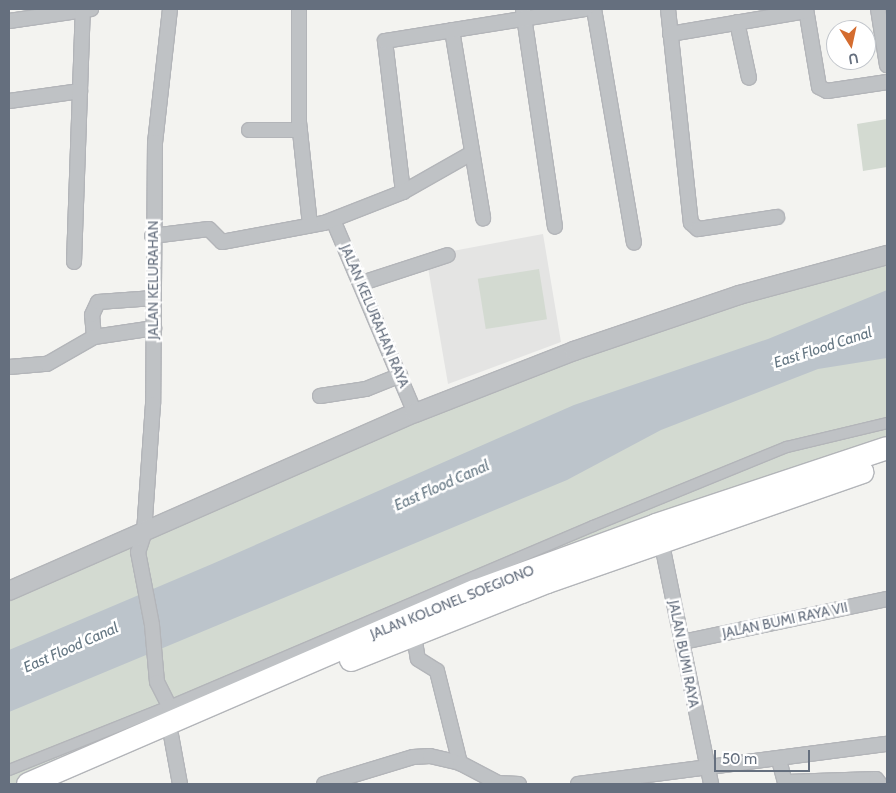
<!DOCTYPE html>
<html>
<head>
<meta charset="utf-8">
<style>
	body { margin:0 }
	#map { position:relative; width:896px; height:793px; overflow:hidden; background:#f3f3f0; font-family:Cabin,sans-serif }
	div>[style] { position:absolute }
	.built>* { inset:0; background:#e4e4e3 }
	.green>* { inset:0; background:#d3dad1; transform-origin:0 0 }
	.water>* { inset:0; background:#bcc4cb }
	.roads { filter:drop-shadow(1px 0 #b3b5b9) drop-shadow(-1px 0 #b3b5b9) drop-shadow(0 1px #b3b5b9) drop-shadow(0 -1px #b3b5b9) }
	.pedestrian>* { height:10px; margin:-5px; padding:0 5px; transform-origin:5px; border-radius:5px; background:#bfc2c5 }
	.minor>* { height:14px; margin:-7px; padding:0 7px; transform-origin:7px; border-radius:7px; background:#bfc2c5 }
	.tertiary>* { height:18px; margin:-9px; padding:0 9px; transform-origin:9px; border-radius:9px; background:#bfc2c5 }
	.primary>* { height:22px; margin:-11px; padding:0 11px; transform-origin:11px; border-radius:11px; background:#fff }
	span { translate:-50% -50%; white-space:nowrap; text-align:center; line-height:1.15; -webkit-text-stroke:5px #fff; paint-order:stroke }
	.street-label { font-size:14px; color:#656f7e }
	.water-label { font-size:15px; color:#657783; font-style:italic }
	.frame { position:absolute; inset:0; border:10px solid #656f7e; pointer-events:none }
	.north { position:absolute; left:826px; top:20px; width:50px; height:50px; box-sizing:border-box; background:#fff; border:1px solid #c1c5cb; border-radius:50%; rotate:170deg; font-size:14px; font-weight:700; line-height:20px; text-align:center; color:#656f7e }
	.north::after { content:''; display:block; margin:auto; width:18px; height:22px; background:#d46c2f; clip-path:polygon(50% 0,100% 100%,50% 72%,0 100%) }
	.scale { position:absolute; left:714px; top:750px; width:96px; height:22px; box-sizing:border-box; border:2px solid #656f7e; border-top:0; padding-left:6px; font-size:15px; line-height:18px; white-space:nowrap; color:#656f7e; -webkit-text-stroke:4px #fff; paint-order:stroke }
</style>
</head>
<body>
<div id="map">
	<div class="built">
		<i style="clip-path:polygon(543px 234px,561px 342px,448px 384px,426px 256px)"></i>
	</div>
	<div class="green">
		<i style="clip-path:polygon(887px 119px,887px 167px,863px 171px,857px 124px)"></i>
		<i style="clip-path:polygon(887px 258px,887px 448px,804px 474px,28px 784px,9px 784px,9px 591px,574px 351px)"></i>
		<i style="left:539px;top:269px;width:51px;height:62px;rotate:81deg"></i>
	</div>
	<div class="water">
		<i style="clip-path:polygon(887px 290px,887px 358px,818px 369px,661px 430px,567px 480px,9px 712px,9px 650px,212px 564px,574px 405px,768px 339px)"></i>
	</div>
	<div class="roads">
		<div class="pedestrian">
			<i style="left:9px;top:770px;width:172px;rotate:-21.8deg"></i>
			<i style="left:169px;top:706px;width:461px;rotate:-23deg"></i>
			<i style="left:593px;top:526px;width:209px;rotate:-22.2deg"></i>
			<i style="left:787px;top:447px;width:103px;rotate:-13.5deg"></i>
		</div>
		<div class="minor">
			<i style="left:170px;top:9px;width:134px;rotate:96.4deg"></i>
			<i style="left:155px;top:142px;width:262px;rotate:90.4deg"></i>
			<i style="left:153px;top:404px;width:130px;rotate:94deg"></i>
			<i style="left:144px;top:534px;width:19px;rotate:108deg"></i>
			<i style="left:138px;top:552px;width:74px;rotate:79.1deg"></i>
			<i style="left:152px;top:625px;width:57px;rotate:85deg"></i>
			<i style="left:157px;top:682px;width:27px;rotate:63deg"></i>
			<i style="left:169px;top:706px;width:17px;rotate:36deg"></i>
			<i style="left:299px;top:9px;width:113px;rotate:90deg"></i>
			<i style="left:299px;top:122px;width:104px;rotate:83.9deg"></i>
			<i style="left:594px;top:9px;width:237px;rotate:80.3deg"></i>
			<i style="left:668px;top:9px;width:215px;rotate:83.9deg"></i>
			<i style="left:691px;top:223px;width:9px;rotate:41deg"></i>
			<i style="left:698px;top:229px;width:80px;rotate:-8.6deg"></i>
			<i style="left:806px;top:9px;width:79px;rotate:80.5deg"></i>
			<i style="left:819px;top:87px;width:9px;rotate:27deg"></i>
			<i style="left:827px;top:91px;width:61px;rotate:-8.5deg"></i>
			<i style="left:878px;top:9px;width:57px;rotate:80.9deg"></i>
			<i style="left:523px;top:10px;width:219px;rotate:81.6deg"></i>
			<i style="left:9px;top:21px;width:83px;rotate:-8.3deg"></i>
			<i style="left:737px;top:22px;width:57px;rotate:77.9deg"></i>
			<i style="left:452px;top:30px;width:191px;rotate:80.6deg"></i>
			<i style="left:670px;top:34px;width:138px;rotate:-9.6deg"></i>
			<i style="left:9px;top:101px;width:72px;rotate:-8deg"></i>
			<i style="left:249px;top:130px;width:51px"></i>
			<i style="left:403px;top:192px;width:152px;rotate:-96.8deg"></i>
			<i style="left:385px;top:41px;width:203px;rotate:-9.1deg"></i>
			<i style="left:333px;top:220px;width:210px;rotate:67deg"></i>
			<i style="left:152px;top:236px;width:57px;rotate:-7deg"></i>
			<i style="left:209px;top:229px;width:18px;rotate:45deg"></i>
			<i style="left:222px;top:242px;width:104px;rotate:-10.6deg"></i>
			<i style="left:324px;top:223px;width:85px;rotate:-21.4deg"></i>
			<i style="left:403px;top:192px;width:77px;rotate:-29.6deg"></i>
			<i style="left:74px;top:262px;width:252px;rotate:-88deg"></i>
			<i style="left:362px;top:283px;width:90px;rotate:-18deg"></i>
			<i style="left:94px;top:337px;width:22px;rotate:-95deg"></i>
			<i style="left:92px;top:315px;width:14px;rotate:-65deg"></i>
			<i style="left:98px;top:302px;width:56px;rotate:-4.1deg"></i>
			<i style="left:9px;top:367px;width:38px;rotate:-5deg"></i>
			<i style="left:47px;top:364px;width:54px;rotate:-29.9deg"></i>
			<i style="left:94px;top:337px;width:61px;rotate:-8.5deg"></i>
			<i style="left:320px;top:396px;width:47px;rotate:-8.7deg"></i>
			<i style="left:366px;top:389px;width:37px;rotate:-22deg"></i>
			<i style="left:660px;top:535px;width:254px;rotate:78.4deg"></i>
			<i style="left:414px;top:635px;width:24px;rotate:81deg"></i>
			<i style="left:418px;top:659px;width:22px;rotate:32deg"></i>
			<i style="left:437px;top:671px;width:95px;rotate:76deg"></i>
			<i style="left:683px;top:642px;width:208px;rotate:-11.9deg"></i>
			<i style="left:171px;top:735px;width:50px;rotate:79.6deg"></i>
			<i style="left:779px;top:760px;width:23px;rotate:75deg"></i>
			<i style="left:785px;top:782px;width:91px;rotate:-1.9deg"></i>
			<i style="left:876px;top:779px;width:6px;rotate:51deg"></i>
			<i style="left:324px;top:784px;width:93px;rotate:-16.9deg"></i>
			<i style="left:413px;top:757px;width:17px;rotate:-3deg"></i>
			<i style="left:430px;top:756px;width:31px;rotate:13deg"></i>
			<i style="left:460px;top:763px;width:43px;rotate:27.8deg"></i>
			<i style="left:498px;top:783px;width:21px;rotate:3deg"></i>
			<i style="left:578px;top:784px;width:312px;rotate:-7.4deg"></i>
		</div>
		<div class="tertiary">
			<i style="left:9px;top:591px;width:443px;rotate:-23.7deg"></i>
			<i style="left:415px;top:413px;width:171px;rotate:-21.3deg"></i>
			<i style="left:574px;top:351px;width:174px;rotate:-18.7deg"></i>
			<i style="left:739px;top:295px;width:153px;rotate:-15.1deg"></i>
		</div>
		<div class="primary">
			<i style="left:351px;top:660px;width:211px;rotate:-21.7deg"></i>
			<i style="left:547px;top:582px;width:334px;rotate:-19.2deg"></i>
			<i style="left:28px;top:784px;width:487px;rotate:-23.4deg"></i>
			<i style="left:475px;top:591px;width:193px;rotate:-20deg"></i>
			<i style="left:656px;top:525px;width:243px;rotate:-18.4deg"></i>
		</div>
	</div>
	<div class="street-label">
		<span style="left:153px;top:280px;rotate:-90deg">JALAN KELURAHAN</span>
		<span style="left:375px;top:316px;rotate:67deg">JALAN KELURAHAN RAYA</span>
		<span style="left:452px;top:602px;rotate:-22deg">JALAN KOLONEL SOEGIONO</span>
		<span style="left:785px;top:620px;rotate:-12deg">JALAN BUMI RAYA VII</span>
		<span style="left:684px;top:654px;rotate:79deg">JALAN BUMI RAYA</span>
	</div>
	<div class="water-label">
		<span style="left:823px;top:348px;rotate:-18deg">East Flood Canal</span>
		<span style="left:442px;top:486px;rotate:-24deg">East Flood Canal</span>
		<span style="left:71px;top:648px;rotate:-24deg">East Flood Canal</span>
	</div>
	<div class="frame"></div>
	<div class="north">U</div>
	<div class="scale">50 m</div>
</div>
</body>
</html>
